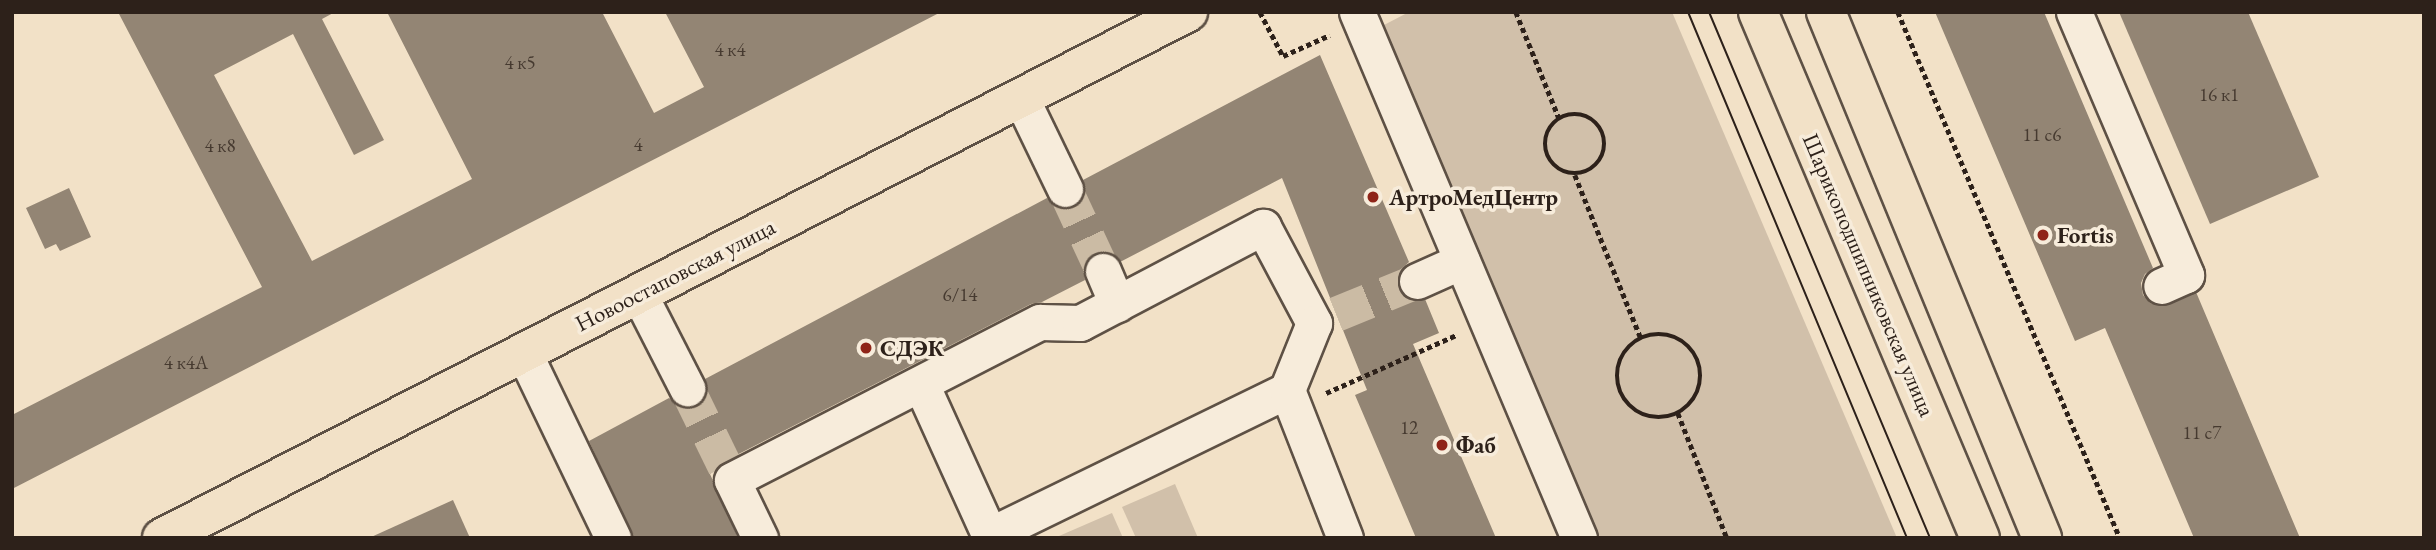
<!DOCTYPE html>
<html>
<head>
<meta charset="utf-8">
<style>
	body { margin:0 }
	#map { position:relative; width:2436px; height:550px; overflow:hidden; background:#f2e1c7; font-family:"EB Garamond",serif }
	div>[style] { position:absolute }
	.green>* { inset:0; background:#d1c0aa }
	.building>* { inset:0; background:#938574 }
	.minor-tunnel>* { height:35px; margin-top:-17.5px; transform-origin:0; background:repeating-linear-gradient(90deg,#cbbba4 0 35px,transparent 0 53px) }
	.path>* { height:4.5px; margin-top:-2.25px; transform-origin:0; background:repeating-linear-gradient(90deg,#2d211a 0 5px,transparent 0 8.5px) }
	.path>.ring { margin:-2.25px; padding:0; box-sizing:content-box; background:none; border:4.5px solid #2d211a; border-radius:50% }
	.roads { filter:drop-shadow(2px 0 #5e5145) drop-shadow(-2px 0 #5e5145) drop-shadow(0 2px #5e5145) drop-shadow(0 -2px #5e5145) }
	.minor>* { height:35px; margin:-17.5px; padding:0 17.5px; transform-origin:17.5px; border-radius:17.5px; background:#f7ecdb }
	.major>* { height:38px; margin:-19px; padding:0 19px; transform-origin:19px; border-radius:19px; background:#f2e1c7 }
	.tram>* { height:2px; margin:-1px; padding:0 1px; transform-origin:1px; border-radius:1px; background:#2d211a }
	.dots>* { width:19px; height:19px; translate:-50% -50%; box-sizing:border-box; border:4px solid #f7ecdb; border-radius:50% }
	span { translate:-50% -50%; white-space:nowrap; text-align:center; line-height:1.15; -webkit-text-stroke:7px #f7ecdb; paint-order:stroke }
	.number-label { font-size:19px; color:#463a30 }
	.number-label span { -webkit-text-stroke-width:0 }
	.poi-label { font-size:23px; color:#2d211a; font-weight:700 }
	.left { translate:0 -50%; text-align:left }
	.street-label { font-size:23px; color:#2d211a }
	.frame { position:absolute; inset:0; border:14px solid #2d211a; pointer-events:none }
</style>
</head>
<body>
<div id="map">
	<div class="green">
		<i style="clip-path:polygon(1409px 12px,1672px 12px,1897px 538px,1595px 538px,1384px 25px)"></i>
		<i style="clip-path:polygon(1175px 484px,1198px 538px,1136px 538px,1122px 507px)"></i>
		<i style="clip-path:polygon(1112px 513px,1123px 538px,1060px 538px,1059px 536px)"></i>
	</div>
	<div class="building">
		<i style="clip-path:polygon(118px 12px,335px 12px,322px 19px,384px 140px,354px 155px,293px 34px,214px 75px,312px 261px,472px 179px,387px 12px,602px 12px,654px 113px,704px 87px,665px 12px,941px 12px,12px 489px,12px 415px,262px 287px)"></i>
		<i style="clip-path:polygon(1935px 12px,2044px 12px,2153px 268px,2145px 274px,2141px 283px,2143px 295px,2150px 303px,2160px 306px,2196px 292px,2300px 538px,2194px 538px,2105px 328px,2075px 341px)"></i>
		<i style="clip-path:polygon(2119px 12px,2248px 12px,2319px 177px,2210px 224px)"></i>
		<i style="clip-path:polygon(1320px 55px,1409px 262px,1400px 270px,1398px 289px,1406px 298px,1425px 299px,1439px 333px,1413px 344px,1496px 538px,1416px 538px,1355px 395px,1367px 390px,1282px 178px,1120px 262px,1106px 251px,1095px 253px,1083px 268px,1085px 280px,1042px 302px,1031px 304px,723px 462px,710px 474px,738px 538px,633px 538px,589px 441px,669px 398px,685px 408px,697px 406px,707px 390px,705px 379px,1047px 198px,1063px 209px,1074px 207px,1085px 191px,1083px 180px)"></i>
		<i style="clip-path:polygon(69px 188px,91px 237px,60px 251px,56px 244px,45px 249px,26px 208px)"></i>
		<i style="clip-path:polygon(453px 500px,470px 538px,369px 538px)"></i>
	</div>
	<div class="minor-tunnel">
		<i style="left:1065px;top:189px;width:90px;rotate:65.1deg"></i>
		<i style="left:1336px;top:314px;width:87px;rotate:-22.2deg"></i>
		<i style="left:687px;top:388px;width:87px;rotate:64deg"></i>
	</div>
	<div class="path">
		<i style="left:1260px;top:12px;width:50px;rotate:62.4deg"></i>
		<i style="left:1283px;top:56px;width:51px;rotate:-24.1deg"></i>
		<i style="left:1516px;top:12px;width:114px;rotate:67.9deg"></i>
		<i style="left:1898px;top:12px;width:571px;rotate:67.12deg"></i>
		<i class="ring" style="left:1545px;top:114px;width:55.5px;height:55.5px"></i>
		<i style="left:1575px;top:175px;width:176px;rotate:68deg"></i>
		<i class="ring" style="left:1617px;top:334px;width:79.5px;height:79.5px"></i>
		<i style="left:1326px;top:393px;width:142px;rotate:-24deg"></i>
		<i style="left:1678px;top:413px;width:134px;rotate:68.6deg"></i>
	</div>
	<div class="roads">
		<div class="minor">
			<i style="left:1357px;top:12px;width:571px;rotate:67.12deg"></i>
			<i style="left:2074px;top:12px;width:286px;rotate:66.9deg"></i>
			<i style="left:2186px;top:275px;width:27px;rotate:156deg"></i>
			<i style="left:1021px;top:98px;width:101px;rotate:64.2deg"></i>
			<i style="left:1103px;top:271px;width:36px;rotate:67deg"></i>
			<i style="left:1417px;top:281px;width:49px;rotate:-24deg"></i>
			<i style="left:639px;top:294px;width:106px;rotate:62.9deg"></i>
			<i style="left:524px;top:353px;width:205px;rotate:64.3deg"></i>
			<i style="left:921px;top:384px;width:169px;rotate:65.6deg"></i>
			<i style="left:990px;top:535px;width:331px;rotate:-26deg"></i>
			<i style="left:760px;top:538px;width:64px;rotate:-115.8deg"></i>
			<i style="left:732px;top:480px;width:346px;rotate:-27.2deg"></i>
			<i style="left:1040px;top:322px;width:40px;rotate:1.4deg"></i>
			<i style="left:1080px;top:323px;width:207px;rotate:-27.7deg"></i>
			<i style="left:1263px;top:227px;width:109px;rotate:62deg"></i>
			<i style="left:1314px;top:323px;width:72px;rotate:111.9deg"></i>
			<i style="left:1287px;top:390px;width:159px;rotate:68.6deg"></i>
		</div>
		<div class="major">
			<i style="left:1758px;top:12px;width:571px;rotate:67.12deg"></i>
			<i style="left:1826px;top:12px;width:569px;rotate:67.67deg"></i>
			<i style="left:162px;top:538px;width:1153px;rotate:-27.14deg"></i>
		</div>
	</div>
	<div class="tram">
		<i style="left:1688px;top:12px;width:570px;rotate:67.4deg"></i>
		<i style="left:1709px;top:12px;width:571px;rotate:67.21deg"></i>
	</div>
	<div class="dots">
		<i style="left:1373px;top:197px;background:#8f2418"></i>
		<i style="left:2043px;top:235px;background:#8f2418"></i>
		<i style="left:866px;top:348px;background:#8f2418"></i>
		<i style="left:1442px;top:445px;background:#8f2418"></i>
	</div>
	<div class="number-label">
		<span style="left:730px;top:50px">4 к4</span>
		<span style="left:520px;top:63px">4 к5</span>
		<span style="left:2219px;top:95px">16 к1</span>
		<span style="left:2042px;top:135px">11 с6</span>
		<span style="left:638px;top:145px">4</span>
		<span style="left:220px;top:146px">4 к8</span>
		<span style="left:960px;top:295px">6/14</span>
		<span style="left:186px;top:363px">4 к4А</span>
		<span style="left:1409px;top:428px">12</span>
		<span style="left:2202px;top:433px">11 с7</span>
	</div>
	<div class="poi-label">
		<span class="left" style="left:1389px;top:197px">АртроМедЦентр</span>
		<span class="left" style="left:2057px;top:235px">Fortis</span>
		<span class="left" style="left:880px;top:348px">СДЭК</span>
		<span class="left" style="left:1456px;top:445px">Фаб</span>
	</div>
	<div class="street-label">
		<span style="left:675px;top:275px;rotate:-27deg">Новоостаповская улица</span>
		<span style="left:1869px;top:275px;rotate:67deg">Шарикоподшипниковская улица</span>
	</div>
	<div class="frame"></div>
</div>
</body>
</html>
